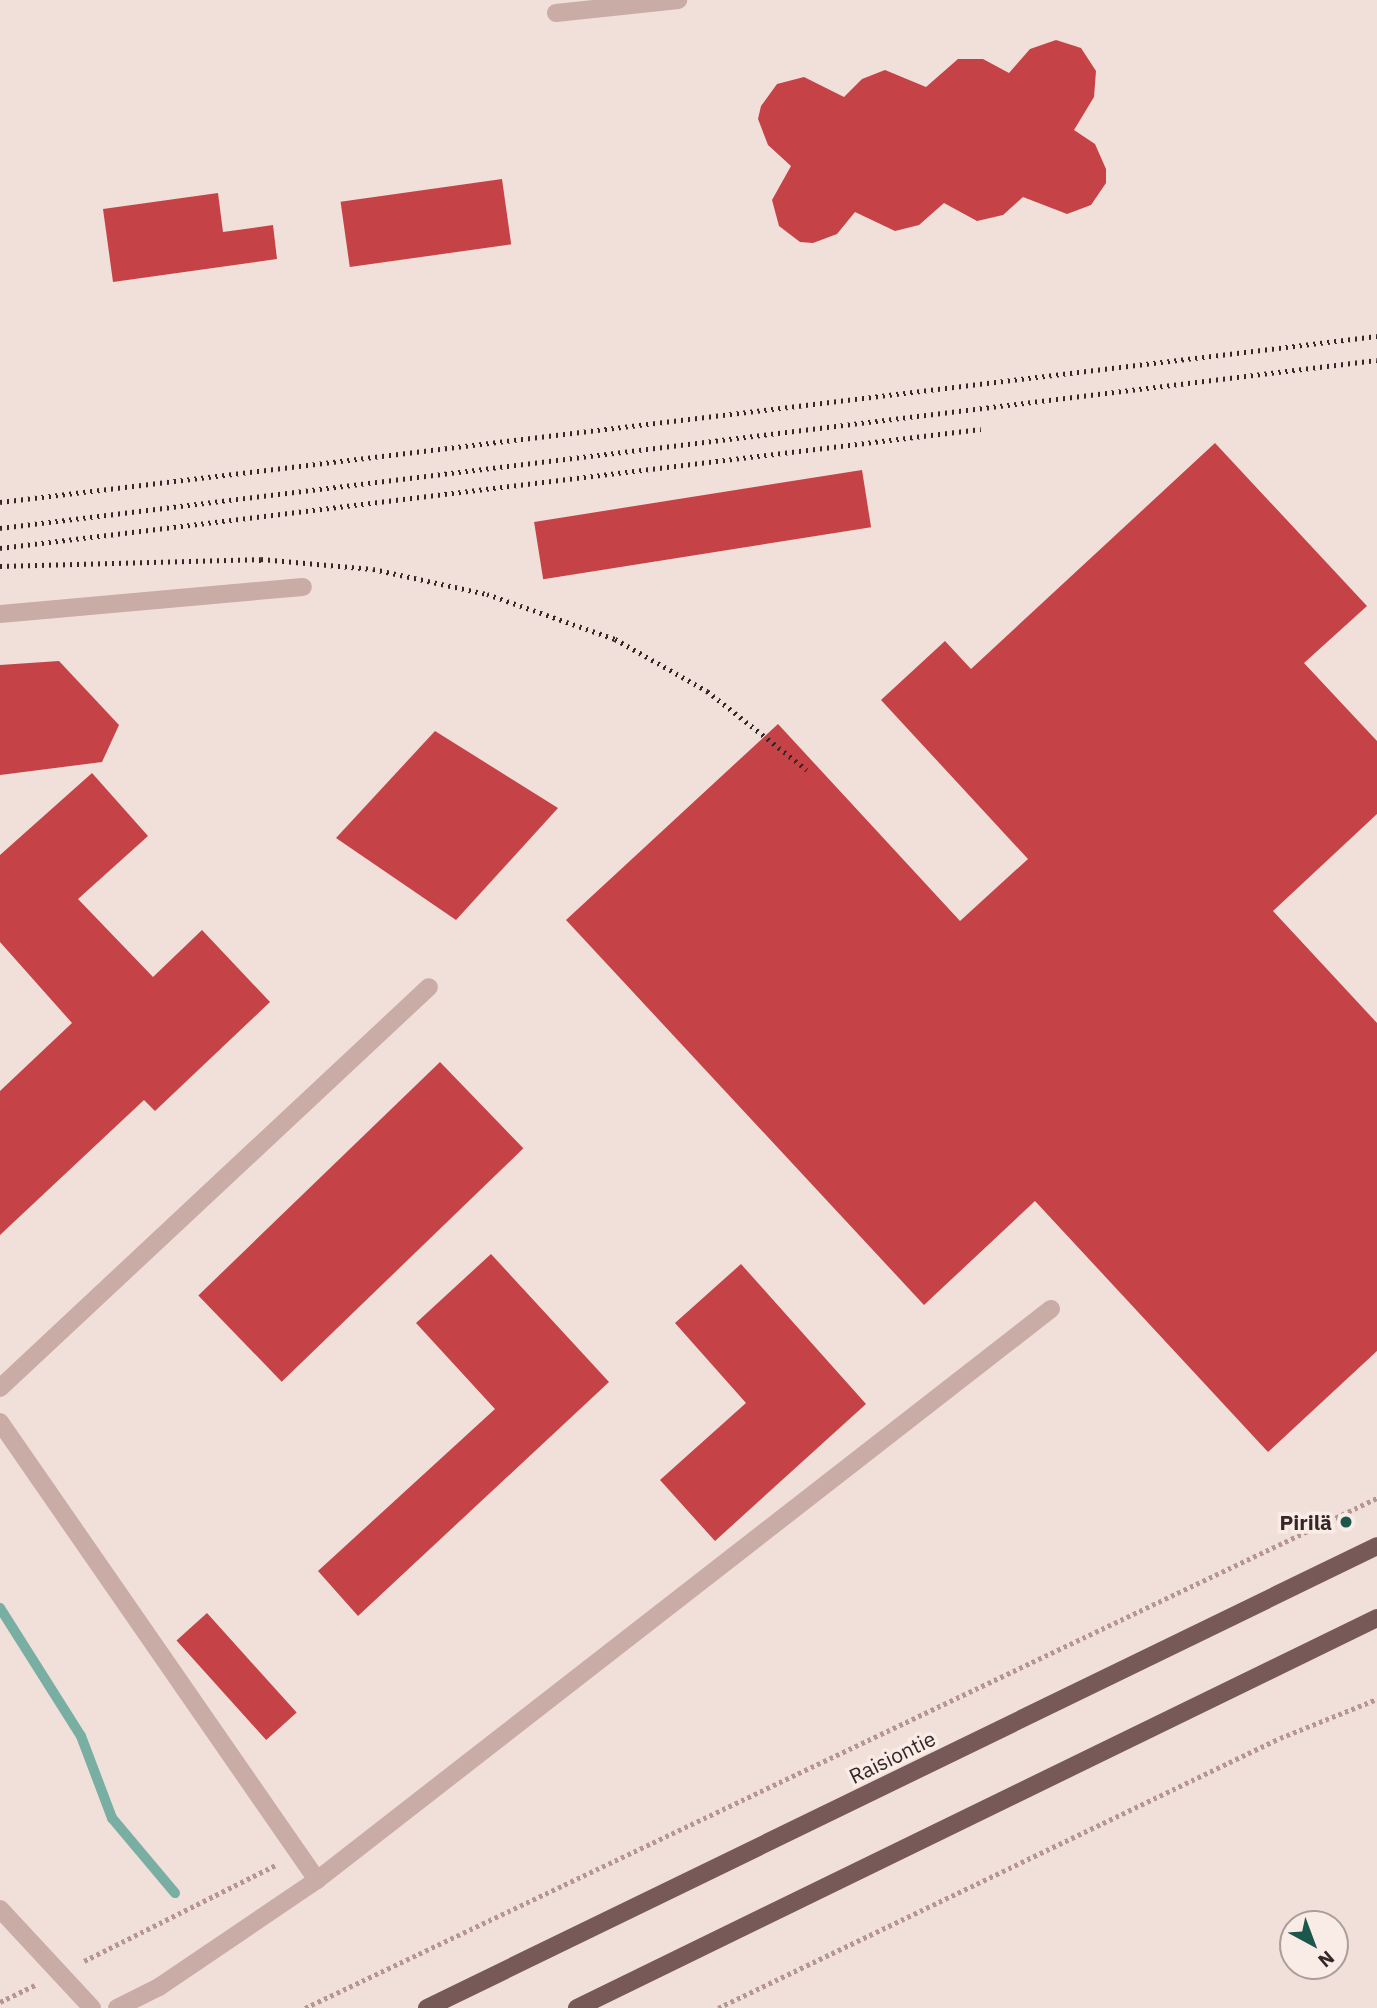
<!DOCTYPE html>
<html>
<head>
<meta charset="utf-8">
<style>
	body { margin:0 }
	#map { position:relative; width:1377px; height:2008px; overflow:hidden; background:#f1dfd9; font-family:"IBM Plex Sans",sans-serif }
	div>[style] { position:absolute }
	.stream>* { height:10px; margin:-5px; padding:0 5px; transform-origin:5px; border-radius:5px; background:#79aea2 }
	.building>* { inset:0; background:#c54347; transform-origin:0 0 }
	.path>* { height:4.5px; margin-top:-2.25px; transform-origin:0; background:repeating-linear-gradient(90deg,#b59690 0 3.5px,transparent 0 7px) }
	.minor>* { height:18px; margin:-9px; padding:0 9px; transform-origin:9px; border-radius:9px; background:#c9aca5 }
	.major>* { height:18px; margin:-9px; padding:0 9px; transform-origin:9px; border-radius:9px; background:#775a58 }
	.rail>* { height:5px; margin-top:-2.5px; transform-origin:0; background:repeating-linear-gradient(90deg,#352727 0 2px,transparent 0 7px) }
	.dots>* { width:19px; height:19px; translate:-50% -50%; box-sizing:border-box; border:4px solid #f9ebe5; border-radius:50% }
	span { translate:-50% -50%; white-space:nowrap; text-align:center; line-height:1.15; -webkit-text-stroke:7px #f9ebe5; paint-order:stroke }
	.poi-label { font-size:21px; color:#352727; font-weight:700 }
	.right { translate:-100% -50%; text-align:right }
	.street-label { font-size:21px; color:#352727 }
	.north { position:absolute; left:1279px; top:1910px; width:70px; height:70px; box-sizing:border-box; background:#f9ebe5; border:2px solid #ab9d99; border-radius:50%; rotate:139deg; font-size:19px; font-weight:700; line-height:28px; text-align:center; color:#352727 }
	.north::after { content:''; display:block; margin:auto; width:24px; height:32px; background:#1d564a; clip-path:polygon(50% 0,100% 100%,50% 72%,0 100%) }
</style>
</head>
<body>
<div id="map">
	<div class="stream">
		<i style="left:0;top:1608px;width:151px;rotate:57.7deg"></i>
		<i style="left:81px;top:1736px;width:88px;rotate:69.3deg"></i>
		<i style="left:112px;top:1818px;width:98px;rotate:50deg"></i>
	</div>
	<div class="building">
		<i style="clip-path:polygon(1056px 40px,1081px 48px,1096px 71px,1094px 97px,1074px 130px,1095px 144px,1106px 169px,1106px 183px,1091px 205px,1067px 214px,1023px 197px,1003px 215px,977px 221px,944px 203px,919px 225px,895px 231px,855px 212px,837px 234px,813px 243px,800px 242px,779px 226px,772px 200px,791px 166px,768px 145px,758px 119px,761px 106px,777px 84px,804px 77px,844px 97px,862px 79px,885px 70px,926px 87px,958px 59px,983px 59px,1009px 73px,1030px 49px)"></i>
		<i style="left:502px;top:179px;width:66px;height:163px;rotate:82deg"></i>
		<i style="clip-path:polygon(218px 193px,223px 232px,273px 225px,277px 259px,113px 282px,103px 209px)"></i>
		<i style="clip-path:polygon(1215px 443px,1367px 606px,1304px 663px,1377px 741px,1377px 814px,1273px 911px,1377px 1023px,1377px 1351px,1268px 1452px,1035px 1201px,924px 1305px,566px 920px,778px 724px,960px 921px,1028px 859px,881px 700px,945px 641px,971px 669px)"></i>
		<i style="left:862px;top:470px;width:58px;height:332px;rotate:81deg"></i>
		<i style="clip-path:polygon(59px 661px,119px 725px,102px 762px,0 775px,0 665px)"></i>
		<i style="clip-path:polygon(435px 731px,558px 808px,456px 920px,336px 838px)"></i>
		<i style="clip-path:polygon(92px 773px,148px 836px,78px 899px,153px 977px,202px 930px,270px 1002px,155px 1111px,144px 1100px,0 1235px,0 1091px,72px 1023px,0 942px,0 855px)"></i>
		<i style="left:440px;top:1062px;width:120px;height:336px;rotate:46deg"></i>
		<i style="clip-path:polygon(491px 1254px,609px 1382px,358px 1616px,318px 1571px,495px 1409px,416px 1323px)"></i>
		<i style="clip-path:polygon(741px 1264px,866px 1404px,715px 1541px,660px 1480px,746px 1403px,675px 1323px)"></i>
		<i style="left:207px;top:1613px;width:134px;height:41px;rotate:48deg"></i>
	</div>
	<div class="path">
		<i style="left:84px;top:1961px;width:215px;rotate:-26.6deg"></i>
		<i style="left:0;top:2002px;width:39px;rotate:-26deg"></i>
		<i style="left:305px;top:2008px;width:1187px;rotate:-25.44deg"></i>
		<i style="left:718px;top:2008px;width:623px;rotate:-25.66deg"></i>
		<i style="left:1280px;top:1738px;width:105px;rotate:-21.9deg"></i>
	</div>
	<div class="minor">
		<i style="left:556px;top:13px;width:123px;rotate:-6.1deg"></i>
		<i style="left:0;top:614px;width:304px;rotate:-5.1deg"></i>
		<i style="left:0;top:1388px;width:587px;rotate:-43.07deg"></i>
		<i style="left:0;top:1422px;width:557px;rotate:55.31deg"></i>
		<i style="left:0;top:1909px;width:135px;rotate:47.1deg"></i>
		<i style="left:117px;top:2008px;width:47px;rotate:-26.6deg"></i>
		<i style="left:159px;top:1987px;width:191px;rotate:-34.1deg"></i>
		<i style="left:317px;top:1880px;width:930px;rotate:-37.88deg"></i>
	</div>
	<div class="major">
		<i style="left:427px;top:2008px;width:1056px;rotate:-25.93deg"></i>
		<i style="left:577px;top:2008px;width:890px;rotate:-25.99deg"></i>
	</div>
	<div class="rail">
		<i style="left:0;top:502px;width:1387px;rotate:-6.87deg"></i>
		<i style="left:0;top:528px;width:1387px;rotate:-6.96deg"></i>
		<i style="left:0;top:548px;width:988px;rotate:-6.92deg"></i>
		<i style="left:0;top:566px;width:261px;rotate:-1.5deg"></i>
		<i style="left:261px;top:559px;width:112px;rotate:5.1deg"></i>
		<i style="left:373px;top:569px;width:117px;rotate:12.4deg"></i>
		<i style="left:487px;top:594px;width:136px;rotate:19.4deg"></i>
		<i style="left:615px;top:639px;width:106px;rotate:29.5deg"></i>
		<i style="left:707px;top:691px;width:127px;rotate:38.3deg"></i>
	</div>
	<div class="dots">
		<i style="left:1346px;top:1522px;background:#1d564a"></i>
	</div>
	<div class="poi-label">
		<span class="right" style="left:1332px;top:1522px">Pirilä</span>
	</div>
	<div class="street-label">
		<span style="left:892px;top:1757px;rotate:-26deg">Raisiontie</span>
	</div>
	<div class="north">N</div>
</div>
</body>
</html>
